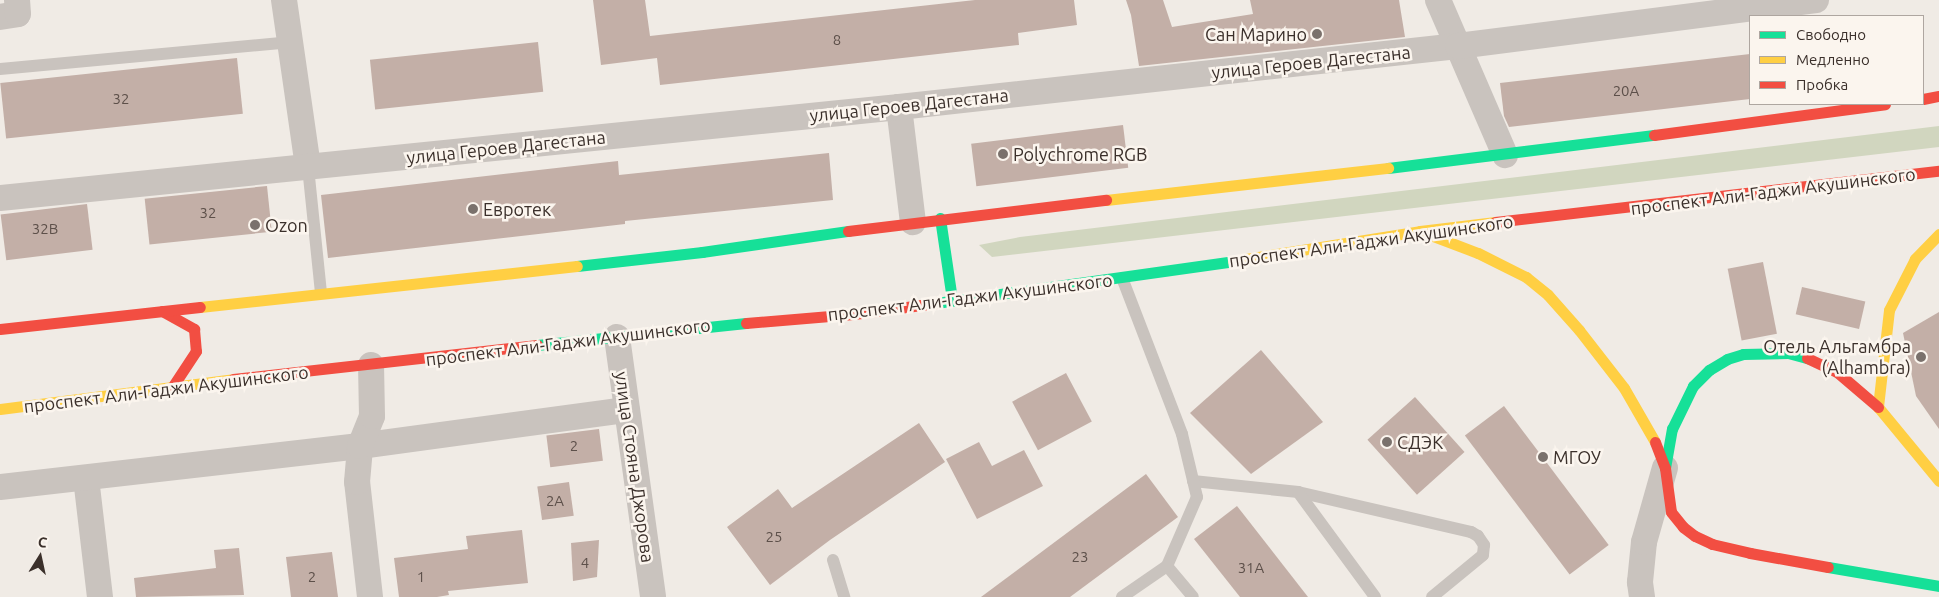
<!DOCTYPE html>
<html>
<head>
<meta charset="utf-8">
<style>
	body { margin:0 }
	#map { position:relative; width:1939px; height:597px; overflow:hidden; background:#f0ebe5; font-family:Ubuntu,sans-serif }
	div>[style] { position:absolute }
	.green>* { inset:0; background:#d1d6bf }
	.building>* { inset:0; background:#c3afa7; transform-origin:0 0 }
	.lane>* { height:12px; margin:-6px; padding:0 6px; transform-origin:6px; border-radius:6px; background:#c9c3be }
	.street>* { height:26px; margin:-13px; padding:0 13px; transform-origin:13px; border-radius:13px; background:#c9c3be }
	.fast>* { height:11px; margin:-5.5px; padding:0 5.5px; transform-origin:5.5px; border-radius:5.5px; background:#16e098 }
	.slow>* { height:11px; margin:-5.5px; padding:0 5.5px; transform-origin:5.5px; border-radius:5.5px; background:#ffcf43 }
	.jam>* { height:11px; margin:-5.5px; padding:0 5.5px; transform-origin:5.5px; border-radius:5.5px; background:#f24e42 }
	.dots>* { width:14px; height:14px; translate:-50% -50%; box-sizing:border-box; border:2px solid #fbf5ee; border-radius:50% }
	span { translate:-50% -50%; white-space:nowrap; text-align:center; line-height:1.15; -webkit-text-stroke:5px #fbf5ee; paint-order:stroke }
	.number-label { font-size:15px; color:#5d504a }
	.number-label span { -webkit-text-stroke-width:0 }
	.poi-label { font-size:18px; color:#3b302b }
	.right { translate:-100% -50%; text-align:right }
	.left { translate:0 -50%; text-align:left }
	.street-label { font-size:18px; color:#3b302b }
	.legend { position:absolute; left:1749px; top:15px; width:175px; height:90px; box-sizing:border-box; background:#fbf5ee; border:1px solid #aea6a0; margin:0; padding:6px 9px; list-style:none; font-size:15px; color:#3b302b }
	.legend li { display:flex; align-items:center; gap:10px; height:25px }
	.legend b { width:25px; border:1px solid #aea6a0 }
	.north { position:absolute; left:15px; top:532px; width:50px; height:50px; -webkit-text-stroke:4px #fbf5ee; paint-order:stroke; rotate:10deg; font-size:14px; font-weight:700; line-height:20px; text-align:center; color:#3b302b }
	.north::after { content:''; display:block; margin:auto; width:18px; height:22px; background:#3b302b; clip-path:polygon(50% 0,100% 100%,50% 72%,0 100%) }
</style>
</head>
<body>
<div id="map">
	<div class="green">
		<i style="clip-path:polygon(1939px 126px,1939px 147px,992px 257px,979px 245px,1020px 237px)"></i>
	</div>
	<div class="building">
		<i style="clip-path:polygon(593px 0,645px 0,650px 36px,975px 0,1074px 0,1077px 25px,1018px 33px,1019px 45px,660px 85px,657px 58px,601px 65px)"></i>
		<i style="clip-path:polygon(1126px 0,1163px 0,1172px 27px,1253px 14px,1250px 0,1399px 0,1405px 37px,1139px 66px,1131px 15px)"></i>
		<i style="left:538px;top:42px;width:50px;height:169px;rotate:84deg"></i>
		<i style="clip-path:polygon(1750px 54px,1750px 99px,1509px 127px,1504px 116px,1500px 83px)"></i>
		<i style="left:237px;top:58px;width:56px;height:238px;rotate:84deg"></i>
		<i style="left:1123px;top:125px;width:43px;height:153px;rotate:83deg"></i>
		<i style="clip-path:polygon(829px 153px,833px 200px,625px 221px,625px 224px,328px 258px,321px 195px,618px 161px,619px 175px)"></i>
		<i style="left:267px;top:186px;width:46px;height:123px;rotate:84deg"></i>
		<i style="left:87px;top:204px;width:46px;height:87px;rotate:83deg"></i>
		<i style="left:1763px;top:262px;width:73px;height:36px;rotate:79deg"></i>
		<i style="left:1802px;top:287px;width:65px;height:28px;rotate:13deg"></i>
		<i style="clip-path:polygon(1939px 312px,1939px 429px,1916px 396px,1903px 333px)"></i>
		<i style="clip-path:polygon(1261px 350px,1323px 422px,1251px 474px,1190px 413px)"></i>
		<i style="left:1066px;top:373px;width:55px;height:61px;rotate:62deg"></i>
		<i style="left:1415px;top:397px;width:74px;height:64px;rotate:48deg"></i>
		<i style="left:1504px;top:406px;width:174px;height:49px;rotate:53deg"></i>
		<i style="clip-path:polygon(919px 423px,945px 462px,830px 540px,770px 585px,727px 527px,778px 489px,792px 508px)"></i>
		<i style="left:599px;top:429px;width:32px;height:53px;rotate:83deg"></i>
		<i style="clip-path:polygon(979px 442px,992px 466px,1024px 450px,1043px 486px,977px 519px,946px 459px)"></i>
		<i style="clip-path:polygon(1146px 474px,1178px 517px,1070px 597px,981px 597px)"></i>
		<i style="left:569px;top:482px;width:34px;height:32px;rotate:82deg"></i>
		<i style="clip-path:polygon(1237px 506px,1308px 597px,1240px 597px,1194px 539px)"></i>
		<i style="clip-path:polygon(522px 530px,528px 583px,448px 591px,449px 595px,437px 597px,399px 597px,394px 558px,468px 549px,466px 536px)"></i>
		<i style="clip-path:polygon(599px 540px,597px 577px,573px 581px,571px 543px)"></i>
		<i style="clip-path:polygon(239px 548px,244px 595px,136px 597px,134px 578px,216px 568px,214px 550px)"></i>
		<i style="clip-path:polygon(332px 552px,338px 597px,291px 597px,286px 557px)"></i>
	</div>
	<div class="lane">
		<i style="left:0;top:69px;width:290px;rotate:-5.3deg"></i>
		<i style="left:308px;top:167px;width:126px;rotate:84.1deg"></i>
		<i style="left:1193px;top:481px;width:106px;rotate:6deg"></i>
		<i style="left:1298px;top:492px;width:178px;rotate:13deg"></i>
		<i style="left:1471px;top:532px;width:8px;rotate:30deg"></i>
		<i style="left:1478px;top:536px;width:11px;rotate:56deg"></i>
		<i style="left:1484px;top:545px;width:10px;rotate:96deg"></i>
		<i style="left:1483px;top:555px;width:66px;rotate:140.5deg"></i>
		<i style="left:1298px;top:492px;width:130px;rotate:53.7deg"></i>
		<i style="left:833px;top:560px;width:39px;rotate:73deg"></i>
		<i style="left:1167px;top:566px;width:40px;rotate:50deg"></i>
		<i style="left:1122px;top:597px;width:55px;rotate:-34.6deg"></i>
		<i style="left:1167px;top:566px;width:75px;rotate:-66.5deg"></i>
		<i style="left:1197px;top:497px;width:65px;rotate:-103.4deg"></i>
		<i style="left:1182px;top:434px;width:167px;rotate:-111deg"></i>
	</div>
	<div class="street">
		<i style="left:284px;top:0;width:169px;rotate:81.8deg"></i>
		<i style="left:1438px;top:0;width:169px;rotate:66.6deg"></i>
		<i style="left:0;top:17px;width:18px;rotate:-9deg"></i>
		<i style="left:18px;top:14px;width:14px;rotate:-94deg"></i>
		<i style="left:899px;top:107px;width:116px;rotate:83.1deg"></i>
		<i style="left:0;top:198px;width:904px;rotate:-5.78deg"></i>
		<i style="left:899px;top:107px;width:562px;rotate:-6.23deg"></i>
		<i style="left:1458px;top:46px;width:361px;rotate:-7.3deg"></i>
		<i style="left:617px;top:337px;width:262px;rotate:82.1deg"></i>
		<i style="left:86px;top:478px;width:120px;rotate:83.3deg"></i>
		<i style="left:0;top:487px;width:362px;rotate:-6.5deg"></i>
		<i style="left:360px;top:446px;width:269px;rotate:-7.7deg"></i>
		<i style="left:370px;top:597px;width:116px;rotate:-96.4deg"></i>
		<i style="left:357px;top:482px;width:36px;rotate:-85deg"></i>
		<i style="left:360px;top:446px;width:32px;rotate:-68deg"></i>
		<i style="left:372px;top:416px;width:51px;rotate:-91.1deg"></i>
		<i style="left:1642px;top:597px;width:15px;rotate:-98deg"></i>
		<i style="left:1640px;top:582px;width:40px;rotate:-84.3deg"></i>
		<i style="left:1644px;top:542px;width:77px;rotate:-74.2deg"></i>
	</div>
	<div class="fast">
		<i style="left:1388px;top:168px;width:268px;rotate:-7.1deg"></i>
		<i style="left:940px;top:218px;width:82px;rotate:81.6deg"></i>
		<i style="left:577px;top:266px;width:126px;rotate:-6.4deg"></i>
		<i style="left:702px;top:252px;width:148px;rotate:-8.2deg"></i>
		<i style="left:936px;top:303px;width:300px;rotate:-8deg"></i>
		<i style="left:537px;top:345px;width:210px;rotate:-6deg"></i>
		<i style="left:1665px;top:468px;width:40px;rotate:-80deg"></i>
		<i style="left:1672px;top:429px;width:48px;rotate:-64deg"></i>
		<i style="left:1693px;top:386px;width:23px;rotate:-45deg"></i>
		<i style="left:1709px;top:370px;width:21px;rotate:-31deg"></i>
		<i style="left:1727px;top:359px;width:17px;rotate:-17deg"></i>
		<i style="left:1743px;top:354px;width:45px;rotate:-1.3deg"></i>
		<i style="left:1788px;top:353px;width:20px;rotate:15deg"></i>
		<i style="left:1828px;top:567px;width:113px;rotate:9.7deg"></i>
	</div>
	<div class="slow">
		<i style="left:1106px;top:200px;width:284px;rotate:-6.5deg"></i>
		<i style="left:1420px;top:231px;width:62px;rotate:20.8deg"></i>
		<i style="left:1478px;top:253px;width:54px;rotate:26.6deg"></i>
		<i style="left:1526px;top:277px;width:28px;rotate:39deg"></i>
		<i style="left:1548px;top:295px;width:47px;rotate:48.5deg"></i>
		<i style="left:1579px;top:330px;width:73px;rotate:52.2deg"></i>
		<i style="left:1624px;top:388px;width:62px;rotate:60.1deg"></i>
		<i style="left:1939px;top:234px;width:35px;rotate:134deg"></i>
		<i style="left:1915px;top:259px;width:57px;rotate:117deg"></i>
		<i style="left:1889px;top:310px;width:98px;rotate:96.5deg"></i>
		<i style="left:1878px;top:407px;width:96px;rotate:50.5deg"></i>
		<i style="left:1233px;top:261px;width:189px;rotate:-9.1deg"></i>
		<i style="left:1420px;top:231px;width:76px;rotate:-6.8deg"></i>
		<i style="left:200px;top:307px;width:379px;rotate:-6.2deg"></i>
		<i style="left:0;top:409px;width:235px;rotate:-7.3deg"></i>
	</div>
	<div class="jam">
		<i style="left:1923px;top:99px;width:16px;rotate:-11deg"></i>
		<i style="left:1654px;top:135px;width:233px;rotate:-7.6deg"></i>
		<i style="left:1495px;top:222px;width:447px;rotate:-6.6deg"></i>
		<i style="left:848px;top:231px;width:260px;rotate:-6.9deg"></i>
		<i style="left:162px;top:311px;width:37px;rotate:29deg"></i>
		<i style="left:194px;top:329px;width:22px;rotate:85deg"></i>
		<i style="left:196px;top:351px;width:42px;rotate:123.3deg"></i>
		<i style="left:746px;top:323px;width:108px;rotate:-4.8deg"></i>
		<i style="left:854px;top:314px;width:83px;rotate:-7.6deg"></i>
		<i style="left:0;top:329px;width:201px;rotate:-6.3deg"></i>
		<i style="left:1807px;top:358px;width:33px;rotate:25deg"></i>
		<i style="left:1837px;top:372px;width:54px;rotate:40.5deg"></i>
		<i style="left:233px;top:379px;width:306px;rotate:-6.4deg"></i>
		<i style="left:1655px;top:442px;width:28px;rotate:69deg"></i>
		<i style="left:1665px;top:468px;width:44px;rotate:82.2deg"></i>
		<i style="left:1671px;top:512px;width:19px;rotate:51deg"></i>
		<i style="left:1683px;top:527px;width:15px;rotate:37deg"></i>
		<i style="left:1695px;top:536px;width:19px;rotate:25deg"></i>
		<i style="left:1712px;top:544px;width:39px;rotate:13deg"></i>
		<i style="left:1750px;top:553px;width:79px;rotate:10.2deg"></i>
	</div>
	<div class="dots">
		<i style="left:1317px;top:34px;background:#7a716c"></i>
		<i style="left:1003px;top:154px;background:#7a716c"></i>
		<i style="left:473px;top:209px;background:#7a716c"></i>
		<i style="left:255px;top:225px;background:#7a716c"></i>
		<i style="left:1921px;top:357px;background:#7a716c"></i>
		<i style="left:1387px;top:442px;background:#7a716c"></i>
		<i style="left:1543px;top:457px;background:#7a716c"></i>
	</div>
	<div class="number-label">
		<span style="left:837px;top:40px">8</span>
		<span style="left:1626px;top:91px">20А</span>
		<span style="left:121px;top:99px">32</span>
		<span style="left:208px;top:213px">32</span>
		<span style="left:45px;top:229px">32В</span>
		<span style="left:574px;top:446px">2</span>
		<span style="left:555px;top:501px">2А</span>
		<span style="left:774px;top:537px">25</span>
		<span style="left:1080px;top:557px">23</span>
		<span style="left:585px;top:563px">4</span>
		<span style="left:1251px;top:568px">31А</span>
		<span style="left:312px;top:577px">2</span>
		<span style="left:421px;top:577px">1</span>
	</div>
	<div class="poi-label">
		<span class="right" style="left:1307px;top:34px">Сан Марино</span>
		<span class="left" style="left:1013px;top:154px">Polychrome RGB</span>
		<span class="left" style="left:483px;top:209px">Евротек</span>
		<span class="left" style="left:265px;top:225px">Ozon</span>
		<span class="right" style="left:1911px;top:357px">Отель Альгамбра<br>(Alhambra)</span>
		<span class="left" style="left:1397px;top:442px">СДЭК</span>
		<span class="left" style="left:1553px;top:457px">МГОУ</span>
	</div>
	<div class="street-label">
		<span style="left:1311px;top:62px;rotate:-6deg">улица Героев Дагестана</span>
		<span style="left:909px;top:105px;rotate:-6deg">улица Героев Дагестана</span>
		<span style="left:506px;top:147px;rotate:-6deg">улица Героев Дагестана</span>
		<span style="left:1773px;top:191px;rotate:-7deg">проспект Али-Гаджи Акушинского</span>
		<span style="left:1371px;top:241px;rotate:-8deg">проспект Али-Гаджи Акушинского</span>
		<span style="left:970px;top:297px;rotate:-7deg">проспект Али-Гаджи Акушинского</span>
		<span style="left:568px;top:342px;rotate:-7deg">проспект Али-Гаджи Акушинского</span>
		<span style="left:166px;top:389px;rotate:-7deg">проспект Али-Гаджи Акушинского</span>
		<span style="left:635px;top:467px;rotate:82deg">улица Стояна Джорова</span>
	</div>
	<ul class="legend">
	<li><b style="height:6px;background:#16e098"></b>Свободно</li>
	<li><b style="height:6px;background:#ffcf43"></b>Медленно</li>
	<li><b style="height:6px;background:#f24e42"></b>Пробка</li>
	</ul>
	<div class="north">С</div>
</div>
</body>
</html>
